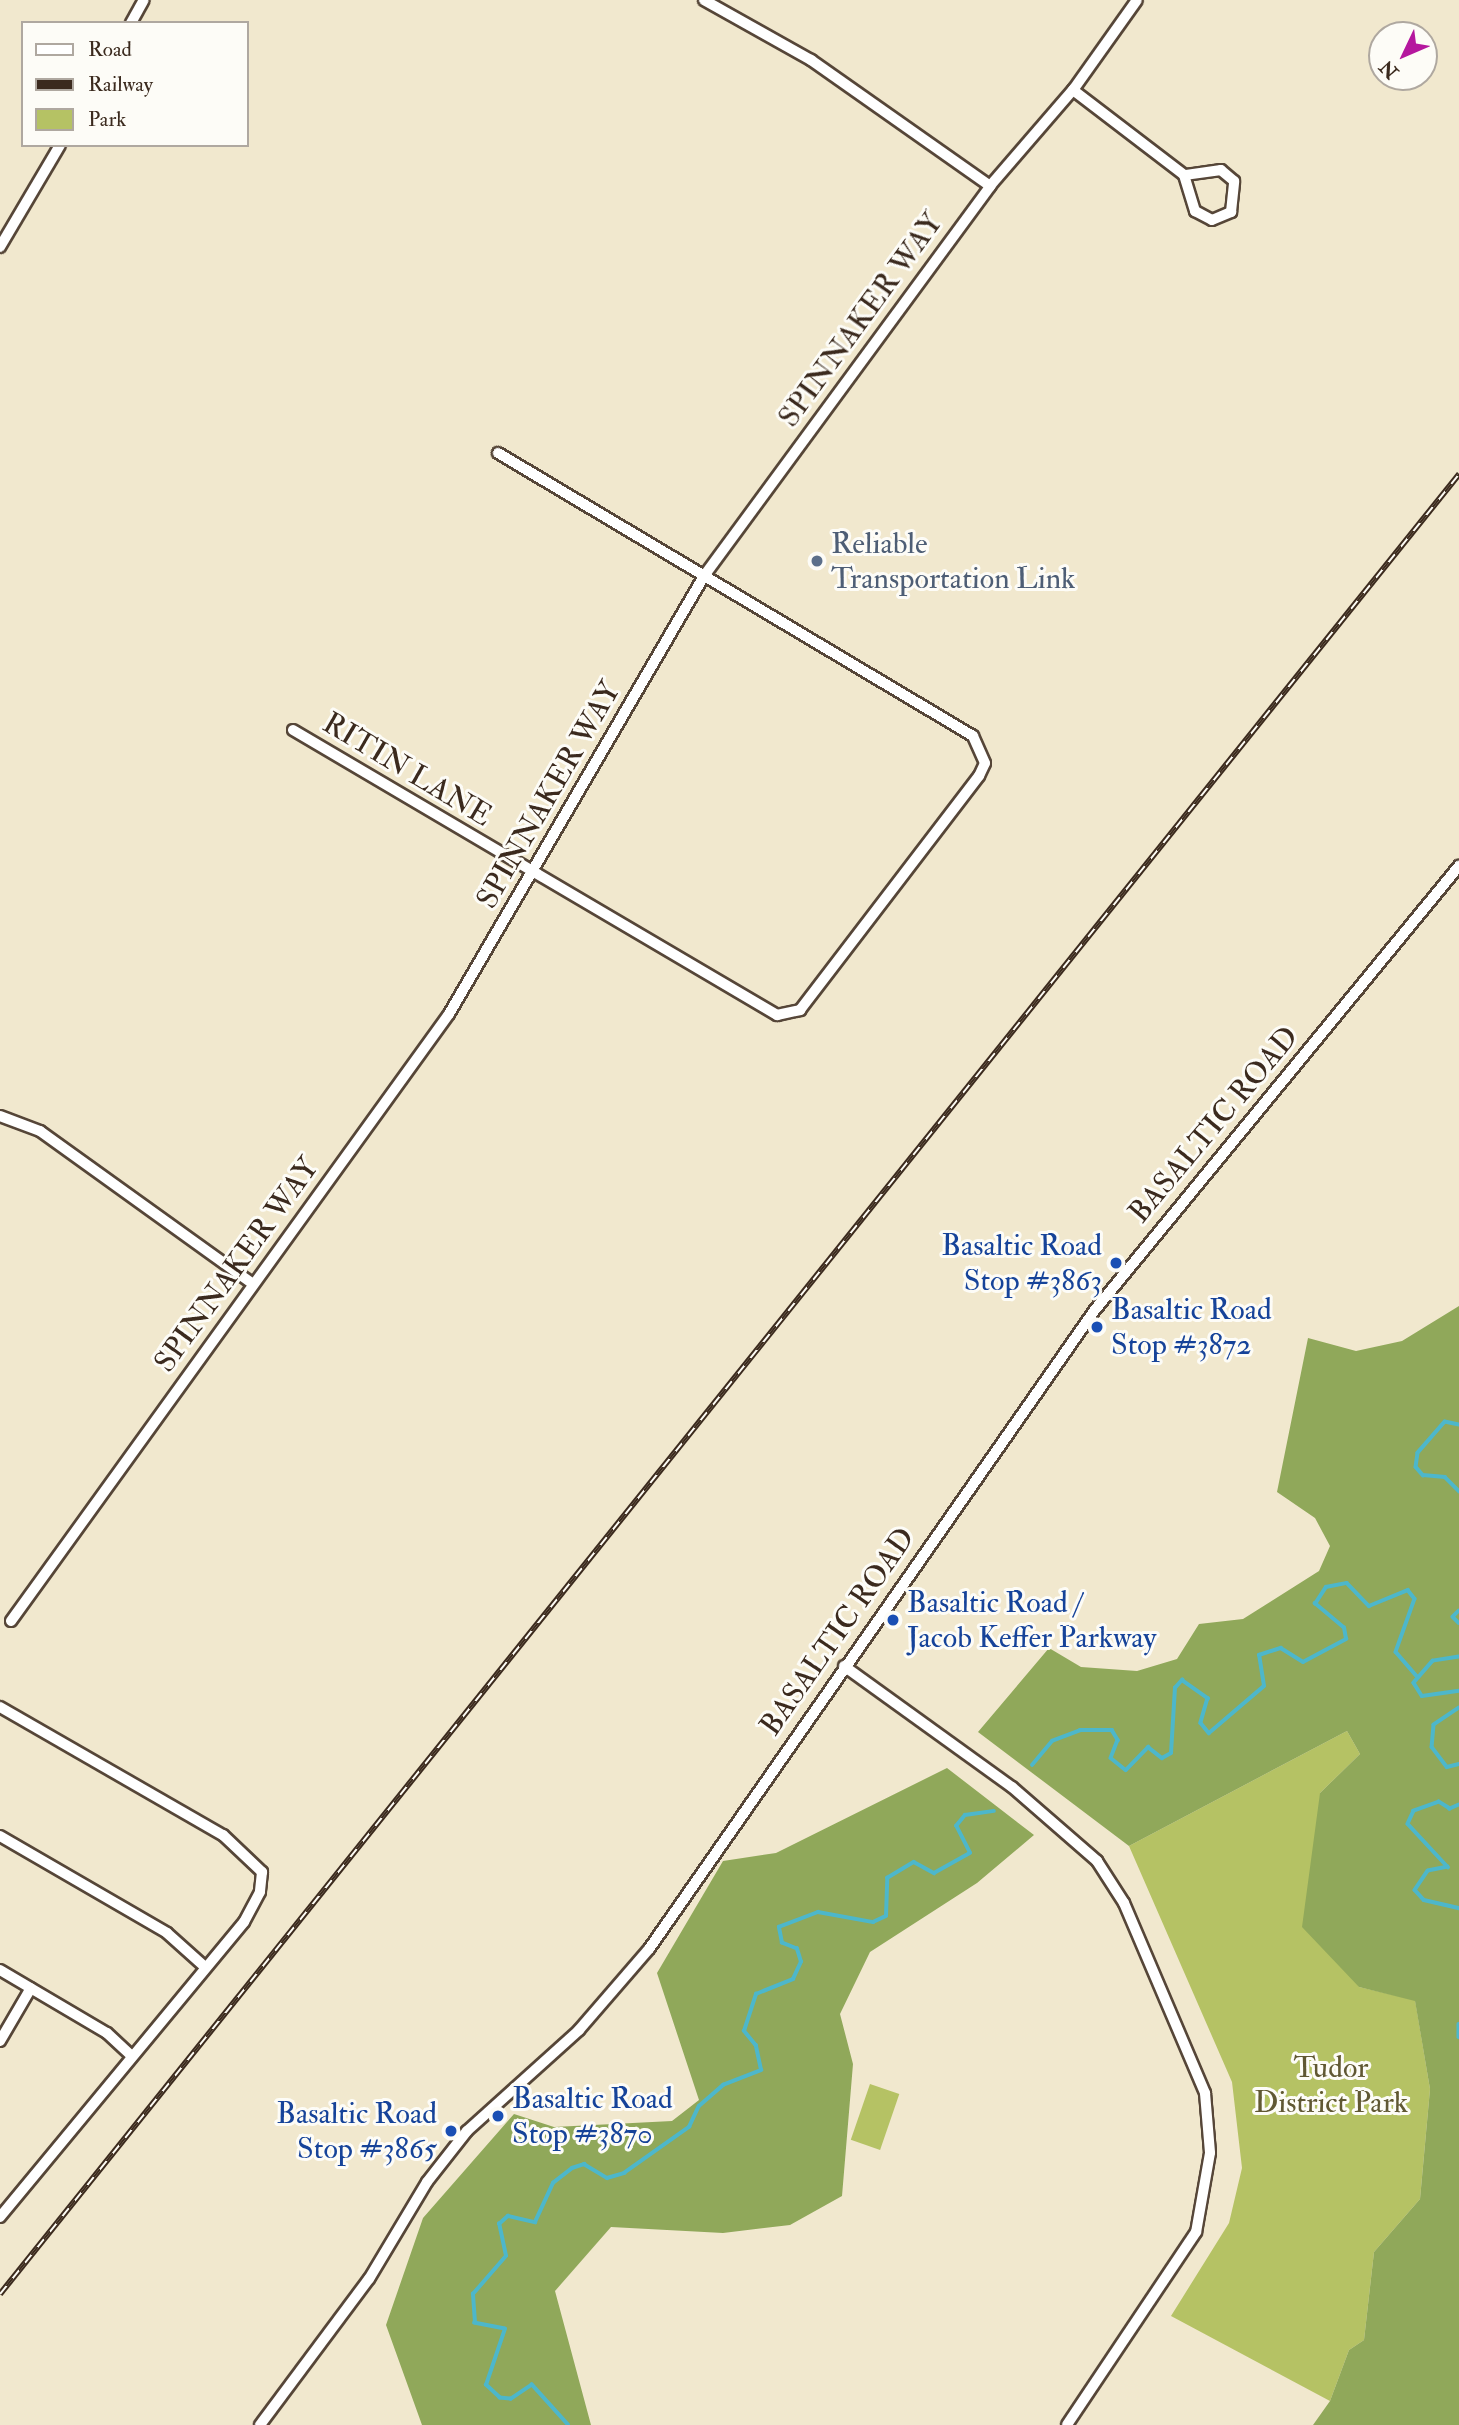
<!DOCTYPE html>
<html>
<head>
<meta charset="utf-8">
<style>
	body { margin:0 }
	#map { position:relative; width:1459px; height:2425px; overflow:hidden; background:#f1e8ce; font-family:"IM FELL Double Pica",serif }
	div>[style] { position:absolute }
	.green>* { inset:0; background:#b5c264; transform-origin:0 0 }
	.forest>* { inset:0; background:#90a85a }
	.stream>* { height:3.5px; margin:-1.75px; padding:0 1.75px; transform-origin:1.75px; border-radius:1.75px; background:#4db7cb }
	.roads { filter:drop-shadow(2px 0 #564638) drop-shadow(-2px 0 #564638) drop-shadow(0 2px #564638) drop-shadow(0 -2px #564638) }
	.minor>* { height:10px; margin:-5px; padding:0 5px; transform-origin:5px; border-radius:5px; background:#fff }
	.rail>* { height:6px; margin-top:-3px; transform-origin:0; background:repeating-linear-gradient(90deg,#fdfcf7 0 10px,#3b2a1e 0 20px); box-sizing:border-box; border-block:2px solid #3b2a1e }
	.dots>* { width:19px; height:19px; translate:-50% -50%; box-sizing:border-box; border:4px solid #fdfcf7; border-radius:50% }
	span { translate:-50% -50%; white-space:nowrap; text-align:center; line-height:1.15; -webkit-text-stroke:6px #fdfcf7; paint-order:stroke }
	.street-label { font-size:30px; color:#3b2a1e }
	.service-label { font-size:30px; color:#4e5e75 }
	.left { translate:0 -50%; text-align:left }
	.transit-label { font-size:30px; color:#164399 }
	.right { translate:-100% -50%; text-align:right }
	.park-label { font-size:30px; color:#605833 }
	.legend { position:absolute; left:21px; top:21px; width:228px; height:126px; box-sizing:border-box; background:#fdfcf7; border:2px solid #afa8a0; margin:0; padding:9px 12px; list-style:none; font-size:21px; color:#3b2a1e }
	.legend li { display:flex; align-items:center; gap:14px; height:35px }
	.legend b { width:35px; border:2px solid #afa8a0 }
	.north { position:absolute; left:1368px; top:21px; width:70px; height:70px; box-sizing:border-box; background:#fdfcf7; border:2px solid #afa8a0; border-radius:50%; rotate:226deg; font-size:19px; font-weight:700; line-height:28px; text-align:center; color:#3b2a1e }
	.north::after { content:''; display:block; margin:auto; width:24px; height:32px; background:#b5179e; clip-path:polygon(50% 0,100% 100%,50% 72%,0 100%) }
</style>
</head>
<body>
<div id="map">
	<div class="green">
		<i style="clip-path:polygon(1347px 1731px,1360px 1754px,1320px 1793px,1359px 1987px,1415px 2000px,1430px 2089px,1420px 2199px,1374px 2252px,1364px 2340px,1349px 2350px,1330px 2401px,1171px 2316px,1229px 2223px,1242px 2168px,1232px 2082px,1129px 1846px)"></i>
		<i style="left:870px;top:2084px;width:31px;height:59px;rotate:19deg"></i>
	</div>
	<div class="forest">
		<i style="clip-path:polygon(1459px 1306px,1459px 2425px,1313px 2425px,1330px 2401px,1349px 2350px,1364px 2340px,1374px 2252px,1420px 2199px,1430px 2089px,1415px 2001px,1359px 1987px,1302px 1927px,1320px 1793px,1360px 1754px,1347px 1731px,1129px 1846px,978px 1732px,1049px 1648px,1081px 1667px,1137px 1671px,1177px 1659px,1199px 1624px,1243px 1619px,1319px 1571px,1330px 1546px,1315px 1518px,1277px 1492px,1308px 1338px,1356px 1351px,1402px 1341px)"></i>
		<i style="clip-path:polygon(947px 1768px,1034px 1835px,977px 1883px,870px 1952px,840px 2014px,853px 2064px,842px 2196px,790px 2225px,723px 2233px,611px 2227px,555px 2291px,591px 2425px,422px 2425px,386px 2325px,423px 2218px,514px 2114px,554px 2127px,672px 2121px,699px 2100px,657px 1973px,723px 1861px,776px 1853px)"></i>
	</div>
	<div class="stream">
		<i style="left:1459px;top:1425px;width:14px;rotate:-168deg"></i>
		<i style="left:1445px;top:1422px;width:41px;rotate:131.1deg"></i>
		<i style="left:1418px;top:1453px;width:14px;rotate:98deg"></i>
		<i style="left:1416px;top:1467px;width:11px;rotate:49deg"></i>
		<i style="left:1423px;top:1475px;width:22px;rotate:5deg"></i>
		<i style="left:1445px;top:1477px;width:20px;rotate:45deg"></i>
		<i style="left:1459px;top:1611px;width:8px;rotate:135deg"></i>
		<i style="left:1453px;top:1617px;width:8px;rotate:45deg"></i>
		<i style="left:1459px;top:1657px;width:26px;rotate:171deg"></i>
		<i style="left:1433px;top:1661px;width:29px;rotate:131deg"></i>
		<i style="left:1414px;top:1683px;width:15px;rotate:58deg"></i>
		<i style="left:1422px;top:1696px;width:37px;rotate:-8deg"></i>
		<i style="left:1459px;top:1708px;width:30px;rotate:146deg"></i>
		<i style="left:1434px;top:1725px;width:22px;rotate:95deg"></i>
		<i style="left:1432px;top:1747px;width:25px;rotate:53deg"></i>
		<i style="left:1447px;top:1767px;width:12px;rotate:-14deg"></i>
		<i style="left:1032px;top:1765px;width:31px;rotate:-50deg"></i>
		<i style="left:1052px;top:1741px;width:30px;rotate:-21deg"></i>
		<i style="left:1080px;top:1730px;width:32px"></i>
		<i style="left:1112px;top:1730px;width:12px;rotate:59deg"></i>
		<i style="left:1118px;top:1740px;width:19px;rotate:111deg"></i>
		<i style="left:1111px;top:1758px;width:19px;rotate:39deg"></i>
		<i style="left:1126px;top:1770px;width:32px;rotate:-46deg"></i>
		<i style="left:1148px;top:1747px;width:18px;rotate:38deg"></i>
		<i style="left:1162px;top:1758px;width:10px;rotate:-29deg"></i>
		<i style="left:1171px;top:1753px;width:65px;rotate:-86.5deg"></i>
		<i style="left:1175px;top:1688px;width:11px;rotate:-49deg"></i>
		<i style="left:1182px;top:1680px;width:32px;rotate:35deg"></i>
		<i style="left:1208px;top:1698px;width:26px;rotate:106deg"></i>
		<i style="left:1201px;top:1723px;width:13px;rotate:51deg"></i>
		<i style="left:1209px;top:1733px;width:72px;rotate:-40.5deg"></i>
		<i style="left:1264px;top:1686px;width:31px;rotate:-99deg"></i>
		<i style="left:1259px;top:1655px;width:23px;rotate:-18deg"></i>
		<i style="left:1281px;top:1648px;width:26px;rotate:32deg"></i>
		<i style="left:1303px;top:1662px;width:49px;rotate:-28.1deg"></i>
		<i style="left:1346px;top:1639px;width:11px;rotate:-100deg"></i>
		<i style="left:1344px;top:1628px;width:38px;rotate:-140deg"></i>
		<i style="left:1315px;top:1604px;width:20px;rotate:-57deg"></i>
		<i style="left:1326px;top:1587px;width:21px;rotate:-11deg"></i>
		<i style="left:1347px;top:1583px;width:32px;rotate:46deg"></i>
		<i style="left:1369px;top:1606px;width:42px;rotate:-22.3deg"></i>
		<i style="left:1408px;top:1590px;width:11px;rotate:52deg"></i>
		<i style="left:1415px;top:1599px;width:56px;rotate:109.7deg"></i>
		<i style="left:1396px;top:1652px;width:33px;rotate:49deg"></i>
		<i style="left:1459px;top:1805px;width:10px;rotate:156deg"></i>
		<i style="left:1450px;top:1809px;width:13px;rotate:-148deg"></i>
		<i style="left:1439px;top:1802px;width:27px;rotate:160deg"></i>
		<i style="left:1414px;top:1811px;width:14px;rotate:115deg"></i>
		<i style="left:1408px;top:1824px;width:59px;rotate:47.1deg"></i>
		<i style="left:1448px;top:1867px;width:20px;rotate:169deg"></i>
		<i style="left:1428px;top:1871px;width:23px;rotate:124deg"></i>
		<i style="left:1415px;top:1890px;width:13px;rotate:48deg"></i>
		<i style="left:1424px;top:1900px;width:36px;rotate:13deg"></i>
		<i style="left:1459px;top:2024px;width:13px;rotate:90deg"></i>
		<i style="left:568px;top:2425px;width:54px;rotate:-132deg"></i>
		<i style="left:532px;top:2385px;width:25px;rotate:146deg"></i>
		<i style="left:511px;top:2399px;width:11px;rotate:-175deg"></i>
		<i style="left:500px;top:2398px;width:19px;rotate:-137deg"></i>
		<i style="left:486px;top:2385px;width:59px;rotate:-71.3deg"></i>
		<i style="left:505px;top:2329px;width:31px;rotate:-169deg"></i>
		<i style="left:475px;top:2323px;width:29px;rotate:-94deg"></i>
		<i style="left:473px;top:2294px;width:50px;rotate:-49deg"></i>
		<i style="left:506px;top:2256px;width:33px;rotate:-102deg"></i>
		<i style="left:499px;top:2224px;width:12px;rotate:-42deg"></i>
		<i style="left:508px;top:2216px;width:28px;rotate:13deg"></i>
		<i style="left:535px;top:2222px;width:43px;rotate:-65.2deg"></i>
		<i style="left:553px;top:2183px;width:24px;rotate:-38deg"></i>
		<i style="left:572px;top:2168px;width:13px;rotate:-18deg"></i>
		<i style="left:584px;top:2164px;width:27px;rotate:31deg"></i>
		<i style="left:607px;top:2178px;width:18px;rotate:-16deg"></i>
		<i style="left:624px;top:2173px;width:80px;rotate:-35.3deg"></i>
		<i style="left:689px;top:2127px;width:23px;rotate:-65deg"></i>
		<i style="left:699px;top:2106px;width:32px;rotate:-41deg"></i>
		<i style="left:723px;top:2085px;width:41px;rotate:-21.5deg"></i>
		<i style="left:761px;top:2070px;width:25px;rotate:-102deg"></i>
		<i style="left:756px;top:2046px;width:19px;rotate:-129deg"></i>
		<i style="left:744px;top:2031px;width:39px;rotate:-72deg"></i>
		<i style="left:756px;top:1994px;width:40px;rotate:-22deg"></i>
		<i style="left:793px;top:1979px;width:19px;rotate:-65deg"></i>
		<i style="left:801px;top:1962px;width:14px;rotate:-107deg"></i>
		<i style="left:797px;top:1949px;width:16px;rotate:-158deg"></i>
		<i style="left:782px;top:1943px;width:16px;rotate:-101deg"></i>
		<i style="left:779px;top:1927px;width:42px;rotate:-21deg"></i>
		<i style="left:818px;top:1912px;width:56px;rotate:10.3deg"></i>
		<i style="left:873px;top:1922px;width:14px;rotate:-25deg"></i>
		<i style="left:886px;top:1916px;width:38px;rotate:-88deg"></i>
		<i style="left:887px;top:1878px;width:31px;rotate:-31deg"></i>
		<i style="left:914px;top:1862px;width:23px;rotate:29deg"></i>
		<i style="left:934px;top:1873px;width:41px;rotate:-29.1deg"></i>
		<i style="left:970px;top:1853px;width:30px;rotate:-117deg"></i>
		<i style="left:956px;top:1826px;width:14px;rotate:-51deg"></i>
		<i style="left:965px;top:1815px;width:29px;rotate:-8deg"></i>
	</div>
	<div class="roads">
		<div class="minor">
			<i style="left:704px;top:0;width:123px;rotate:29.3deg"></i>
			<i style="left:811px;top:60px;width:219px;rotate:35.1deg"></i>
			<i style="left:131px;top:23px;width:26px;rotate:-61deg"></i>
			<i style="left:1073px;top:90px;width:140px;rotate:37.4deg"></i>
			<i style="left:1184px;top:175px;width:38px;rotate:73deg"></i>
			<i style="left:1195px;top:211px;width:19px;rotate:28deg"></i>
			<i style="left:1212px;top:220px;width:21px;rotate:-23deg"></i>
			<i style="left:1231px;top:212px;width:31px;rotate:-84deg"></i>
			<i style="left:1234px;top:181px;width:17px;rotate:-140deg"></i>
			<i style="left:1221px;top:170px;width:37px;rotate:172deg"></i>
			<i style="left:0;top:247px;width:118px;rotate:-59.5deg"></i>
			<i style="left:293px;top:730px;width:562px;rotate:30.49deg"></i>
			<i style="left:777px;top:1015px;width:24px;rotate:-12deg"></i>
			<i style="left:800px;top:1010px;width:295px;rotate:-52.6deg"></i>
			<i style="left:979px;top:776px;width:14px;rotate:-65deg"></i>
			<i style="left:985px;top:763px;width:30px;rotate:-114deg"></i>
			<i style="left:973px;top:736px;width:553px;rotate:-149.21deg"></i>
			<i style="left:0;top:1116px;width:43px;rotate:20.6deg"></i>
			<i style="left:40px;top:1131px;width:262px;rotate:35.7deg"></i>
			<i style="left:11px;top:1621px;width:749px;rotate:-54.19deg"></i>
			<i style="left:449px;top:1014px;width:507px;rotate:-59.79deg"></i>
			<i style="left:704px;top:576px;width:484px;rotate:-53.7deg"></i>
			<i style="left:990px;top:186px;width:127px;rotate:-49.2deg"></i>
			<i style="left:1073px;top:90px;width:110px;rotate:-54.6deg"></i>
			<i style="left:844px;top:1666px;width:207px;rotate:35.8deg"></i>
			<i style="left:1012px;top:1787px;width:113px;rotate:41deg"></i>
			<i style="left:1097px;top:1861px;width:50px;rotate:57.3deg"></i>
			<i style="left:1124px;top:1903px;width:207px;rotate:66.9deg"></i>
			<i style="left:1205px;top:2093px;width:60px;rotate:85.2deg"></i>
			<i style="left:1210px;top:2153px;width:80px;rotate:100deg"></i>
			<i style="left:1196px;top:2232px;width:232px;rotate:123.8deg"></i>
			<i style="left:0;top:1707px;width:257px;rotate:29.9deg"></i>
			<i style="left:223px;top:1835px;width:54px;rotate:43.5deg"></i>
			<i style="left:262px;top:1872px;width:20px;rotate:96deg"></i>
			<i style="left:260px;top:1892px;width:34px;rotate:118deg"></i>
			<i style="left:244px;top:1922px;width:383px;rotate:129.6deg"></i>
			<i style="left:0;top:1836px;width:193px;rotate:30.1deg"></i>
			<i style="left:167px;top:1933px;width:51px;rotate:41.8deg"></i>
			<i style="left:0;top:1970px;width:124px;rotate:30.5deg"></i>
			<i style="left:107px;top:2033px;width:34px;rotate:43deg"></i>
			<i style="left:0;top:2041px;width:61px;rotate:-59.7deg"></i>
			<i style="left:260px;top:2425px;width:182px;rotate:-53.3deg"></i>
			<i style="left:369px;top:2279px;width:113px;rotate:-59.1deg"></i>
			<i style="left:427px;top:2182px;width:65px;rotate:-51.9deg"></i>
			<i style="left:467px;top:2131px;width:151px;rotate:-42deg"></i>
			<i style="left:579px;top:2030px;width:107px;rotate:-49.2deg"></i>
			<i style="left:649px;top:1949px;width:778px;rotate:-55.1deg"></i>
			<i style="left:1094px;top:1311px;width:576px;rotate:-50.64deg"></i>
		</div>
	</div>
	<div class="rail">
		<i style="left:0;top:2294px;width:2333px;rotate:-51.28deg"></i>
	</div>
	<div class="dots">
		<i style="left:817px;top:561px;background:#5c6f8a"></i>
		<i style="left:1116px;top:1263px;background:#1a4fb4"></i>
		<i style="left:1097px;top:1327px;background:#1a4fb4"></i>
		<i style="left:893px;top:1620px;background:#1a4fb4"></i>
		<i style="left:498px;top:2116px;background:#1a4fb4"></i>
		<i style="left:451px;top:2131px;background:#1a4fb4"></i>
	</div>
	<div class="street-label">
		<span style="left:861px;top:320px;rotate:-54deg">SPINNAKER WAY</span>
		<span style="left:407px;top:770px;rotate:31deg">RITIN LANE</span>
		<span style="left:549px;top:795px;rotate:-60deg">SPINNAKER WAY</span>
		<span style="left:1214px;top:1125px;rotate:-50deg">BASALTIC ROAD</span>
		<span style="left:237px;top:1265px;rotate:-54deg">SPINNAKER WAY</span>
		<span style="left:838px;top:1632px;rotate:-55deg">BASALTIC ROAD</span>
	</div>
	<div class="service-label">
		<span class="left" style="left:831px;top:561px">Reliable<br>Transportation Link</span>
	</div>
	<div class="transit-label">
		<span class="right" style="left:1102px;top:1263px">Basaltic Road<br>Stop #3863</span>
		<span class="left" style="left:1111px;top:1327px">Basaltic Road<br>Stop #3872</span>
		<span class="left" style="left:907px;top:1620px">Basaltic Road /<br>Jacob Keffer Parkway</span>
		<span class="left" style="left:512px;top:2116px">Basaltic Road<br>Stop #3870</span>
		<span class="right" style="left:437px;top:2131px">Basaltic Road<br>Stop #3865</span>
	</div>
	<div class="park-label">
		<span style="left:1331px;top:2085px">Tudor<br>District Park</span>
	</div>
	<ul class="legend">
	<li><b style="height:9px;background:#fff"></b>Road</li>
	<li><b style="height:9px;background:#3b2a1e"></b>Railway</li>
	<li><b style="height:19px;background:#b5c264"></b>Park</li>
	</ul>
	<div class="north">N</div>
</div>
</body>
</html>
